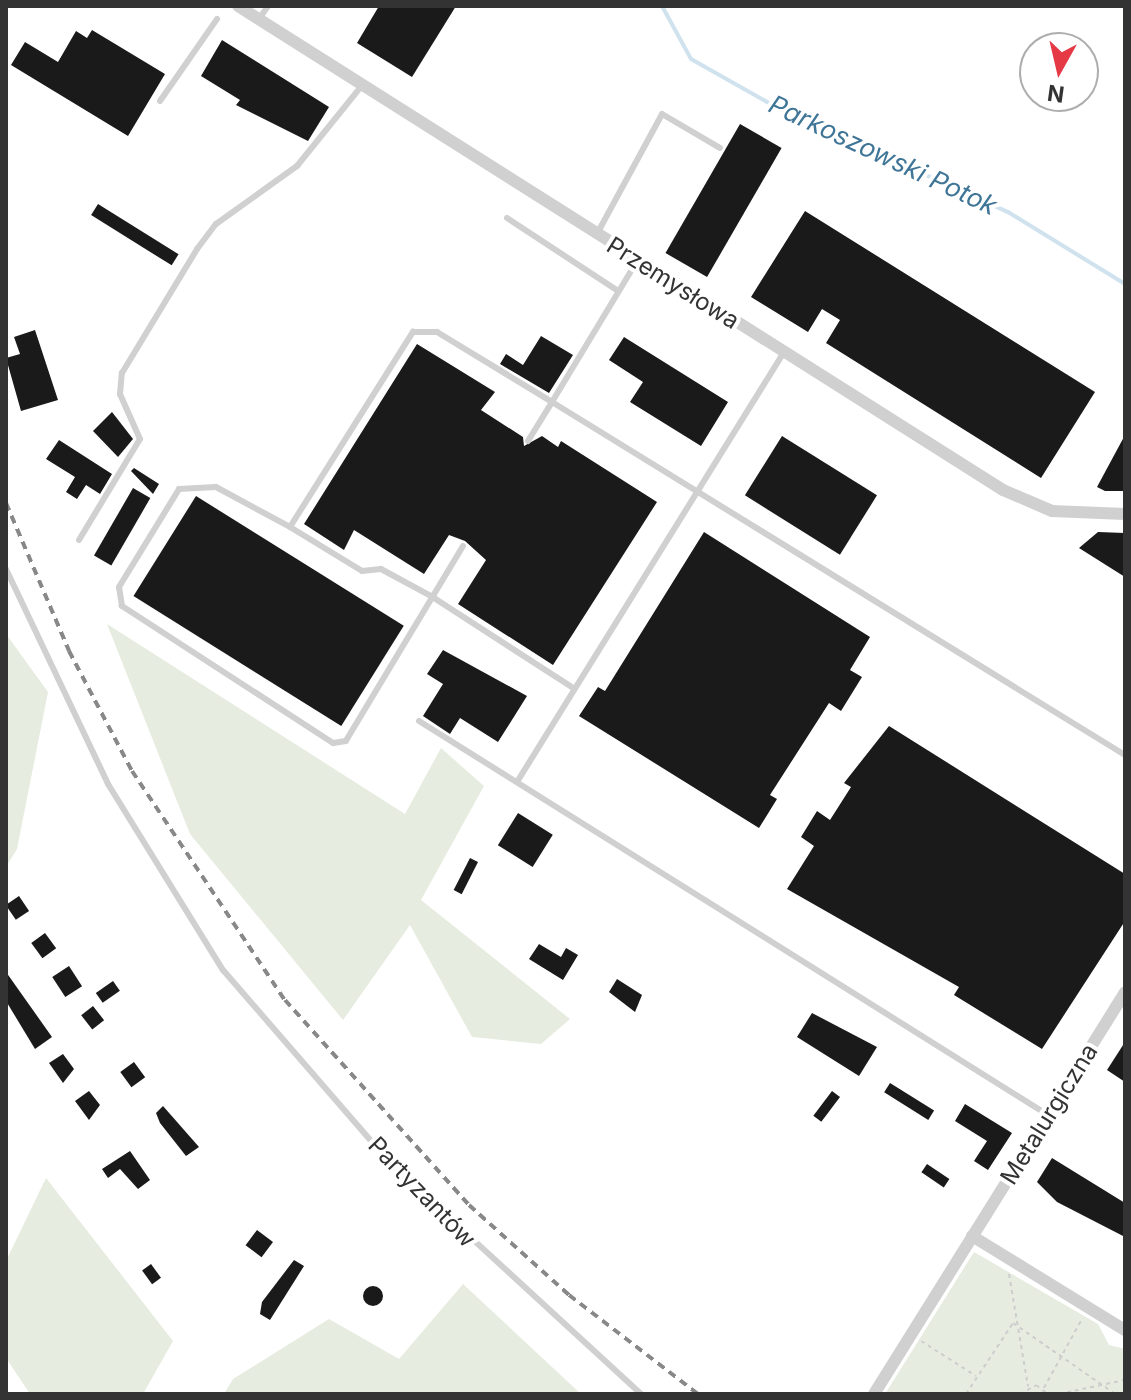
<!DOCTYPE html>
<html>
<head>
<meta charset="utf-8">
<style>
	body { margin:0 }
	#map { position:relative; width:1131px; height:1400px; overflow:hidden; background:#fff; font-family:Inter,sans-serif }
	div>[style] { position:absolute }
	.green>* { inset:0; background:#e6ecdf }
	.stream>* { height:4px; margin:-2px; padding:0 2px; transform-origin:2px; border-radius:2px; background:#cfe2ee }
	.building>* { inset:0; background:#1a1a1a; transform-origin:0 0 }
	.round { border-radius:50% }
	.path>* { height:2px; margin-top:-1px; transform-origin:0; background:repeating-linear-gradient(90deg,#cdcdcd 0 4px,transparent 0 8px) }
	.service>* { height:6px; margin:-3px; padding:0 3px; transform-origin:3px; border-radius:3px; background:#d0d0d0 }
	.minor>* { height:12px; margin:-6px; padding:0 6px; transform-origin:6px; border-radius:6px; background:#d0d0d0 }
	.rail>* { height:4px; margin-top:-2px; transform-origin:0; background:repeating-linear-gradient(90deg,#888 0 8px,transparent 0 14px) }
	span { translate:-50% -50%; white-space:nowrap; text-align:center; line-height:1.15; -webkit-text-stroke:8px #fff; paint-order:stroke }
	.street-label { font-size:24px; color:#333 }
	.water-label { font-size:26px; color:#3f7597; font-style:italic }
	.frame { position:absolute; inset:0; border:8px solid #333; pointer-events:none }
	.north { position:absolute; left:1019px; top:32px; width:80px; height:80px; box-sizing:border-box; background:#fff; border:2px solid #adadad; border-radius:50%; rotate:188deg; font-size:22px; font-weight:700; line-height:32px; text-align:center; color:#333 }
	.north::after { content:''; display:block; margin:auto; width:28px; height:36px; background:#e63946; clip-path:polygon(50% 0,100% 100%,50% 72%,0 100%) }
</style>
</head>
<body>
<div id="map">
	<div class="green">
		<i style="clip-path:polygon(107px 624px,405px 814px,441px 748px,484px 786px,421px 900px,570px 1019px,541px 1044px,472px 1037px,410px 925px,343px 1020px,190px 834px)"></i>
		<i style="clip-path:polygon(6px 634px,48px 692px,17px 849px,6px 867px)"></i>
		<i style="clip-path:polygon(46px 1178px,173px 1341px,143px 1394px,30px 1394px,6px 1358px,6px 1261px)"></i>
		<i style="clip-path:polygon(974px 1252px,1098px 1324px,1109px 1345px,1125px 1349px,1125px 1394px,885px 1394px)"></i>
		<i style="clip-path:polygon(463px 1284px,581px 1394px,224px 1394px,233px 1379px,329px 1319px,399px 1359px)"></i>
	</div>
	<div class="stream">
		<i style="left:662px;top:6px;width:60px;rotate:61.3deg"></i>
		<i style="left:691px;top:59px;width:103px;rotate:29.5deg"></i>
		<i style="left:781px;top:110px;width:249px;rotate:24.2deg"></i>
		<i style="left:1008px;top:212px;width:137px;rotate:31.6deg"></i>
	</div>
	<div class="building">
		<i style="clip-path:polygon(379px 6px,456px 6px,412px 77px,357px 43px)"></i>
		<i style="clip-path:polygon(92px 30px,165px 74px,128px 136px,11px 65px,25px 42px,58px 62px,76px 31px,87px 38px)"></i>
		<i style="clip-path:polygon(222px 40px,329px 107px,308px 141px,236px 105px,240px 100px,201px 76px)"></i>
		<i style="left:740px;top:124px;width:48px;height:149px;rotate:30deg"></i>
		<i style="left:98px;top:204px;width:95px;height:13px;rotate:32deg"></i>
		<i style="clip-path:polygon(805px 211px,1095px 392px,1041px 478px,826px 343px,840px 320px,822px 309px,808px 332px,751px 297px)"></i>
		<i style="clip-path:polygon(35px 330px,58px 400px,21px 411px,6px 358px,20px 354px,14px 337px)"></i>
		<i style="clip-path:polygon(541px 336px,573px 355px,549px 393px,500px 364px,506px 354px,523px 365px)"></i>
		<i style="clip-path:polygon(624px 337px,728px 402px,701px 446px,630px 402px,643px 382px,609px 360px)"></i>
		<i style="clip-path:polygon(417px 344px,495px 392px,481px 410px,523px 437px,524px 446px,542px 436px,558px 447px,561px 441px,657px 502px,553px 665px,458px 604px,486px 560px,465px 541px,449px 535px,424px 574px,354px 530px,344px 550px,304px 524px)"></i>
		<i style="clip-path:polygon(112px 412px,133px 439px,118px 457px,93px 431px)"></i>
		<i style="clip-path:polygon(1125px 435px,1125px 491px,1105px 491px,1097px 487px)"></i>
		<i style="left:782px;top:436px;width:112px;height:70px;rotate:32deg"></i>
		<i style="clip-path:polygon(59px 440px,112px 474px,100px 494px,86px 485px,77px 499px,66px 492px,75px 477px,46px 459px)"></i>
		<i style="clip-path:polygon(134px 468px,159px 484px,153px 494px,131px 471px)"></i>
		<i style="left:133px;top:488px;width:20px;height:78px;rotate:30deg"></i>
		<i style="left:196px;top:496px;width:245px;height:118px;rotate:32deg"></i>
		<i style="clip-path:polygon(704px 532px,870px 637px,850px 670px,862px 677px,841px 711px,829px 703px,770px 795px,777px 799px,759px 828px,579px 716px,598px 687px,605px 691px)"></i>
		<i style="clip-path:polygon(1098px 532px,1125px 533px,1125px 577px,1079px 548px)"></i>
		<i style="clip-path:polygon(443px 650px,527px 696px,498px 742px,460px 718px,450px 734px,423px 716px,443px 684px,427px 674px)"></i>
		<i style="clip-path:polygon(889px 726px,1125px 874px,1125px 921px,1042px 1049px,954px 995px,959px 987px,787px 889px,814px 846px,801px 837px,817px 811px,830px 820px,851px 787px,844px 783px)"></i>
		<i style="left:518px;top:813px;width:41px;height:38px;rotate:32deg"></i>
		<i style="left:470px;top:858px;width:9px;height:36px;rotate:27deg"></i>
		<i style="left:19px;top:896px;width:18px;height:16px;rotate:56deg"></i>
		<i style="left:45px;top:933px;width:19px;height:17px;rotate:54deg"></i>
		<i style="clip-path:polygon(539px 944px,561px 957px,566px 948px,578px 955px,563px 980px,529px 959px)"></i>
		<i style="left:69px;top:966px;width:24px;height:20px;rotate:57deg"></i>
		<i style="clip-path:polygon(6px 972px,52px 1037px,35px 1049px,6px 1001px)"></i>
		<i style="clip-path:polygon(617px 979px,642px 995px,635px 1012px,609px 992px)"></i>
		<i style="left:113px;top:981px;width:12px;height:21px;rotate:55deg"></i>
		<i style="left:93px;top:1006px;width:18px;height:15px;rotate:52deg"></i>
		<i style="clip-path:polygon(812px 1013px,877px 1047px,859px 1076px,797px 1037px)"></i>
		<i style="clip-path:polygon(1125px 1042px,1125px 1082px,1107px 1070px)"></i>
		<i style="clip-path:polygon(63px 1054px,74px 1069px,63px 1083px,49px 1063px)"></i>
		<i style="left:134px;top:1062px;width:19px;height:17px;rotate:54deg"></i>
		<i style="left:890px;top:1083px;width:52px;height:11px;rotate:32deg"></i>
		<i style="clip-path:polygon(89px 1091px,100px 1105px,89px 1120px,75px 1101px)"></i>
		<i style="left:832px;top:1091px;width:10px;height:31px;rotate:37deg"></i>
		<i style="clip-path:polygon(965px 1104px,1012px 1133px,988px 1170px,974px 1161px,987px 1141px,955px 1121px)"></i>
		<i style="clip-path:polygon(163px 1106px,199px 1147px,186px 1156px,160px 1123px,156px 1113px)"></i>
		<i style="clip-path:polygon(130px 1151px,150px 1180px,138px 1189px,120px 1169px,108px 1178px,102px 1169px)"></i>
		<i style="clip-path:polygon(1052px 1158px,1125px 1203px,1125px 1237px,1057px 1202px,1037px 1182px)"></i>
		<i style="left:927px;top:1164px;width:27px;height:10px;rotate:34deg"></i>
		<i style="left:257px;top:1230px;width:20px;height:19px;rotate:37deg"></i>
		<i style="clip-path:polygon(294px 1260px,304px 1266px,270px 1320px,260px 1314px,262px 1302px)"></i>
		<i style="left:151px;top:1264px;width:17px;height:11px;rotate:54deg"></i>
		<i class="round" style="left:363px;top:1286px;width:20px;height:20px"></i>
	</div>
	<div class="path">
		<i style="left:1009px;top:1274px;width:114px;rotate:80.4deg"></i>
		<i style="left:921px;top:1341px;width:65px;rotate:32.5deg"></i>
		<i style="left:1044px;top:1388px;width:79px;rotate:-61.2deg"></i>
		<i style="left:966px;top:1394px;width:85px;rotate:-56.5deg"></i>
		<i style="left:1013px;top:1323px;width:124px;rotate:34.8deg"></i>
		<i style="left:1020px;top:1394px;width:18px;rotate:-29deg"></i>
		<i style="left:1036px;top:1385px;width:15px;rotate:37deg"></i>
		<i style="left:1059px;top:1394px;width:67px;rotate:-12deg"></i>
	</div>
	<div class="service">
		<i style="left:258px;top:20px;width:17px;rotate:-54deg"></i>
		<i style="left:160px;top:101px;width:100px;rotate:-55.2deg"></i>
		<i style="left:507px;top:218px;width:133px;rotate:33.3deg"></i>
		<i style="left:598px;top:232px;width:134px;rotate:-61.5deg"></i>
		<i style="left:662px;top:114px;width:67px;rotate:30.4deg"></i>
		<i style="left:528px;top:441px;width:46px;rotate:-58.4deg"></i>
		<i style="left:552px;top:402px;width:673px;rotate:31.64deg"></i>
		<i style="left:290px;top:527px;width:84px;rotate:31.4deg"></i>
		<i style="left:362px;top:571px;width:19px;rotate:-6deg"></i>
		<i style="left:381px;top:569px;width:57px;rotate:28.4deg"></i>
		<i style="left:431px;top:596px;width:169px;rotate:32.9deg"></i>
		<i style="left:79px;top:540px;width:118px;rotate:-58.9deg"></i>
		<i style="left:140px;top:439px;width:49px;rotate:-114deg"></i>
		<i style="left:120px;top:394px;width:21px;rotate:-85deg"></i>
		<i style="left:122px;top:373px;width:145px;rotate:-58.8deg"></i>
		<i style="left:197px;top:249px;width:31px;rotate:-53deg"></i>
		<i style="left:216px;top:224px;width:100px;rotate:-35.6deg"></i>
		<i style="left:297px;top:166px;width:100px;rotate:-51.1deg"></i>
		<i style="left:463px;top:546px;width:227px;rotate:121deg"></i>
		<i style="left:346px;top:741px;width:13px;rotate:171deg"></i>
		<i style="left:333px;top:743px;width:252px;rotate:-147deg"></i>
		<i style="left:122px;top:606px;width:19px;rotate:-99deg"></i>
		<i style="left:119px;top:587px;width:115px;rotate:-58.5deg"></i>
		<i style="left:179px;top:489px;width:37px;rotate:-3deg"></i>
		<i style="left:216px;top:487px;width:84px;rotate:28.4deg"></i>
		<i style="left:290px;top:527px;width:231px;rotate:-57.8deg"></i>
		<i style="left:413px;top:332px;width:24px"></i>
		<i style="left:437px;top:332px;width:135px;rotate:31.3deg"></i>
		<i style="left:552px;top:402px;width:165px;rotate:-58.9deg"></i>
		<i style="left:6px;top:569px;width:238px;rotate:64.6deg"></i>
		<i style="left:108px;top:784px;width:219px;rotate:58.3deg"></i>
		<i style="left:223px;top:970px;width:258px;rotate:49.1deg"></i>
		<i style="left:392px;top:1165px;width:338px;rotate:42.6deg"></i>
		<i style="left:419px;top:721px;width:742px;rotate:32.06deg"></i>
		<i style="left:517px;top:782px;width:506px;rotate:-58.16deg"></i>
	</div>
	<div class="minor">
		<i style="left:238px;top:6px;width:905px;rotate:32.32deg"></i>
		<i style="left:1003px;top:490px;width:53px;rotate:23.2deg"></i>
		<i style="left:1052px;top:511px;width:73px;rotate:2.4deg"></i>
		<i style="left:972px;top:1236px;width:180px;rotate:31.6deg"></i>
		<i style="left:874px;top:1394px;width:474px;rotate:-58deg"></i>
	</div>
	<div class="rail">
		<i style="left:6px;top:503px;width:161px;rotate:66.9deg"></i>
		<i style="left:69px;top:651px;width:136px;rotate:62.3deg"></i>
		<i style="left:132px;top:771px;width:275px;rotate:56.3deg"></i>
		<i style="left:285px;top:1000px;width:275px;rotate:48.1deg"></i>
		<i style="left:469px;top:1205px;width:135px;rotate:42deg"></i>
		<i style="left:569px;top:1295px;width:163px;rotate:37.5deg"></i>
	</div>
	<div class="street-label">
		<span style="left:673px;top:283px;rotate:32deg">Przemysłowa</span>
		<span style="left:1049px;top:1114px;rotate:-58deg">Metalurgiczna</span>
		<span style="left:422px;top:1192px;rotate:46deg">Partyzantów</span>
	</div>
	<div class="water-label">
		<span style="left:883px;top:155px;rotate:25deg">Parkoszowski Potok</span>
	</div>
	<div class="frame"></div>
	<div class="north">N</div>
</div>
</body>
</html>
